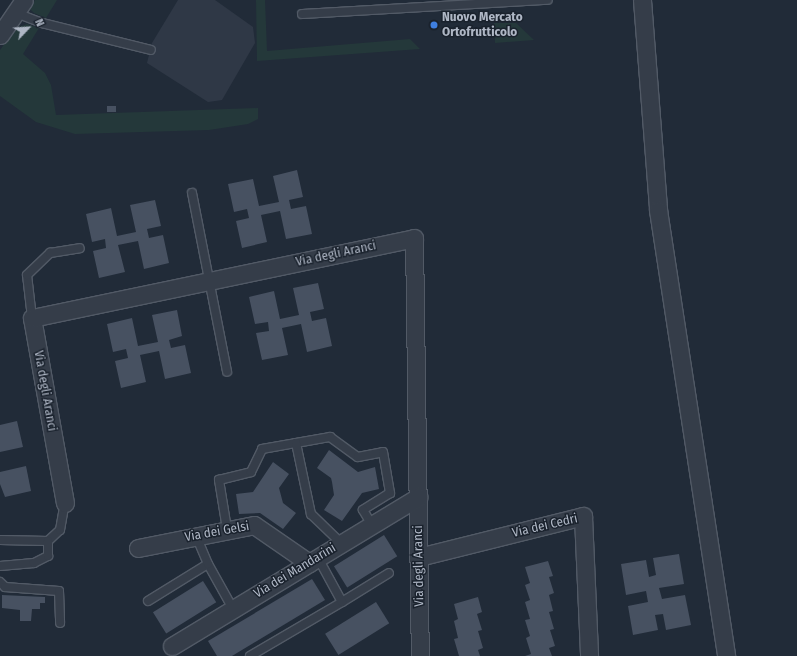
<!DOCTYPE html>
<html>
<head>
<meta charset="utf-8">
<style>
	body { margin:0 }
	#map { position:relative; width:797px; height:656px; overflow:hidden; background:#212b38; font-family:"Fira Sans Condensed",sans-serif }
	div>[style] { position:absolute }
	.airport>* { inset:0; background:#2f3846 }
	.green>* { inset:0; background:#24383a }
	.building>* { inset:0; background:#475161; transform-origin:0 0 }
	.roads { filter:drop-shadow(1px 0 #525a66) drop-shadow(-1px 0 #525a66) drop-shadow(0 1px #525a66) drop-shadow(0 -1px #525a66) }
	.lane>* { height:8px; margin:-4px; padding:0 4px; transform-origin:4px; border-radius:4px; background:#353d49 }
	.street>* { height:17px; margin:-8.5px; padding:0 8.5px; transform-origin:8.5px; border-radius:8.5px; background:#353d49 }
	.dots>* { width:11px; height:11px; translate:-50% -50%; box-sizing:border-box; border:2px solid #1a222d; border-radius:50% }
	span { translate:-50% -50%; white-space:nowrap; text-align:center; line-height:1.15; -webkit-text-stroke:3px #1a222d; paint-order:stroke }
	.poi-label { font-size:13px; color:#afb7c5; font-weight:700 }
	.left { translate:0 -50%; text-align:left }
	.street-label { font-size:13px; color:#afb7c5 }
	.north { position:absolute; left:8px; top:8px; width:40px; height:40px; -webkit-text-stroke:3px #1a222d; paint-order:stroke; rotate:65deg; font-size:11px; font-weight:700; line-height:16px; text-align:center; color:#afb7c5 }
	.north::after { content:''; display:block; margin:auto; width:14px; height:18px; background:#afb7c5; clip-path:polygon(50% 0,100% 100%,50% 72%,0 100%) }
</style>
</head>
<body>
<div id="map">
	<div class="airport">
		<i style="clip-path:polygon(178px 0,215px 0,253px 27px,255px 43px,222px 100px,208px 102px,147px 63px,152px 43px)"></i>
	</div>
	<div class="green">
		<i style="clip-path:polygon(35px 0,57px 0,46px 18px,34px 13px,30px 9px)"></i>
		<i style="clip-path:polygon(256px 0,265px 0,267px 51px,410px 39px,420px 49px,257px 61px)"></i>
		<i style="clip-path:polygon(494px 23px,516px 23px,534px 40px,495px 43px)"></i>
		<i style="clip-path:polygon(27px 24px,39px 28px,23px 54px,45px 73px,51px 85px,56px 115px,258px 108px,258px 119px,248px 124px,209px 130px,75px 134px,36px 122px,0 96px,0 50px,16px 28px)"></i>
	</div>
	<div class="building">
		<i style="left:107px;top:106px;width:9px;height:6px"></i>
		<i style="clip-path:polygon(297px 170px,303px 197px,289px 200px,291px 209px,306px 206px,312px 234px,286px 239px,280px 211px,261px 215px,267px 242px,242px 248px,236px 221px,249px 218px,247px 209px,234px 212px,228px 184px,253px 179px,259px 206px,279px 202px,273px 176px)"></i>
		<i style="clip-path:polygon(155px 200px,161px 226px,147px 229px,149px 238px,163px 235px,169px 263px,144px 269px,138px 241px,118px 245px,125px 272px,99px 278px,93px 251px,106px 248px,105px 239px,92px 242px,86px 214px,111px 208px,117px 236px,136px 232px,130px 205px)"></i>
		<i style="clip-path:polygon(318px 283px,324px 309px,310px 312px,312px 321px,326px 318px,332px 346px,307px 352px,301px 324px,282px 328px,288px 355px,262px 360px,256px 333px,269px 331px,268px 322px,255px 324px,249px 297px,274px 291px,280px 319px,299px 315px,293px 288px)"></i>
		<i style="clip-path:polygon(177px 310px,182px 336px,169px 340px,171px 348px,185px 345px,191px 373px,165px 379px,159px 351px,140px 355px,146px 382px,121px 388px,115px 361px,128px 358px,126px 349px,113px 352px,107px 324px,132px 318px,138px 346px,158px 342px,152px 315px)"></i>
		<i style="clip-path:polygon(17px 421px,23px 447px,0 452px,0 425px)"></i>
		<i style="clip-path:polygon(329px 450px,358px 472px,375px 467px,379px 489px,362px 493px,342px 521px,324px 510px,334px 495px,332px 482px,331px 478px,317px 468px)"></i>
		<i style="clip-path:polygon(273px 462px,289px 474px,279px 488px,283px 503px,296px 513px,283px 529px,260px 513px,239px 514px,236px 494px,253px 492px)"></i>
		<i style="clip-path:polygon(26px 466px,31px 491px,5px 497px,0 484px,0 472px)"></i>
		<i style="left:384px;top:535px;width:25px;height:59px;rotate:58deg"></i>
		<i style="clip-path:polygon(679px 554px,684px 584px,659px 588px,662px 599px,685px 595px,691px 625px,666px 630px,663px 614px,655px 615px,658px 630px,633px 635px,628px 606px,648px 602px,646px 591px,626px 595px,621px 564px,646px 560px,649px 577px,656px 575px,653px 558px)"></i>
		<i style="clip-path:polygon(548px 561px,553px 576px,549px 577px,554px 593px,549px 595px,553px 611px,549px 612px,554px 629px,550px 630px,555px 646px,549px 648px,552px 656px,525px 656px,531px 654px,526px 638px,530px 636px,525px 620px,530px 619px,525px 602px,530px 600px,525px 585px,530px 583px,525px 567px)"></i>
		<i style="clip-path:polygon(312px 579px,325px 600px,232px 656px,217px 656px,208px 641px)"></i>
		<i style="left:203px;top:581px;width:25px;height:59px;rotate:58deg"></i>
		<i style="clip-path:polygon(2px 595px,45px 597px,45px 603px,40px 603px,40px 609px,32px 609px,31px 621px,20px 621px,20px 610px,2px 608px)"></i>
		<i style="clip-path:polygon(478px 597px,482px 612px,477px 614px,482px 630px,478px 631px,483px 648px,478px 650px,480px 656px,459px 656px,454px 639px,458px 638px,454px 621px,458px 619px,454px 604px)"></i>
		<i style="left:376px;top:602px;width:25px;height:60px;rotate:58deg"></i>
	</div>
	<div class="roads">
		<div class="lane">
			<i style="left:16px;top:13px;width:28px;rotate:21deg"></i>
			<i style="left:42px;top:23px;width:112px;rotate:13.9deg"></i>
			<i style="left:302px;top:14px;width:246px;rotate:-3.3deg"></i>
			<i style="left:192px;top:193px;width:182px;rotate:78.9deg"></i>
			<i style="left:32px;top:318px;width:43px;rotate:-96.6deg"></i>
			<i style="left:27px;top:275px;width:32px;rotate:-44deg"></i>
			<i style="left:50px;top:253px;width:30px;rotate:-9deg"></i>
			<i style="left:296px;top:443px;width:35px;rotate:-10deg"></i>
			<i style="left:330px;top:437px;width:34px;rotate:36deg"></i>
			<i style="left:358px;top:457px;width:25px;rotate:-11deg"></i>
			<i style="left:383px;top:452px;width:42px;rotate:80.3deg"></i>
			<i style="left:390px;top:493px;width:32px;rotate:148deg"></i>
			<i style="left:363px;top:510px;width:17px;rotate:59deg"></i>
			<i style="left:227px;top:529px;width:50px;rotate:-99.3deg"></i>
			<i style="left:219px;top:480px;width:33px;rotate:-14deg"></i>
			<i style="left:251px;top:472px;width:25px;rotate:-64deg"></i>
			<i style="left:262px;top:449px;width:35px;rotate:-10deg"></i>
			<i style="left:296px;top:443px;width:73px;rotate:78.1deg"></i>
			<i style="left:311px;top:514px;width:42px;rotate:44deg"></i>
			<i style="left:0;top:540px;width:48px;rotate:1.2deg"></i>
			<i style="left:48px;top:541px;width:16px;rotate:-43deg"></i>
			<i style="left:60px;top:530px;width:27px;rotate:-80deg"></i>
			<i style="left:208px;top:564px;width:51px;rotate:60.9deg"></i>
			<i style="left:0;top:566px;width:34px;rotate:-5deg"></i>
			<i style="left:34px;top:563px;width:16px;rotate:-27deg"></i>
			<i style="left:48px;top:556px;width:15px;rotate:-90deg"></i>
			<i style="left:0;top:582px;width:7px;rotate:45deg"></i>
			<i style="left:5px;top:587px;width:54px;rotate:4.2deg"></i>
			<i style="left:59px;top:591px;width:32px;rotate:88deg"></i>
			<i style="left:148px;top:601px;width:70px;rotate:-31.7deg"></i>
			<i style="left:208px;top:564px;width:30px;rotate:-113deg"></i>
			<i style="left:342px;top:602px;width:55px;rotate:-31.7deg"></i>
			<i style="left:250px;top:656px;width:107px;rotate:-30.4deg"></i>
			<i style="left:342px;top:602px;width:50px;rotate:-118.6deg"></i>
		</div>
		<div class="street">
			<i style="left:642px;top:0;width:211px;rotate:85.6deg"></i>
			<i style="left:658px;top:210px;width:451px;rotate:81.3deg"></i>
			<i style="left:0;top:35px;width:42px;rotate:-55.6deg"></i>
			<i style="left:65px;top:503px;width:188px;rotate:-100.1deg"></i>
			<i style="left:32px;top:318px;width:390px;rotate:-11.8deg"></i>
			<i style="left:414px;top:238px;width:418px;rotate:89.2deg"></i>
			<i style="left:138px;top:548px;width:118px;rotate:-11.2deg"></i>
			<i style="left:254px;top:525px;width:67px;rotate:34.6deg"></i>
			<i style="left:419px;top:557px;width:169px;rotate:-14deg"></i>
			<i style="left:583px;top:516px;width:140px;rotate:87.5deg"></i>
			<i style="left:172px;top:646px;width:288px;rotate:-31.2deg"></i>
		</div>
	</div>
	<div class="dots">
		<i style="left:434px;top:25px;background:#3f7fe0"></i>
	</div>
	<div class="poi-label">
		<span class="left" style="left:442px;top:25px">Nuovo Mercato<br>Ortofrutticolo</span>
	</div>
	<div class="street-label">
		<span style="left:336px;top:254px;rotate:-12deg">Via degli Aranci</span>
		<span style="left:45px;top:391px;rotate:80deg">Via degli Aranci</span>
		<span style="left:545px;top:526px;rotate:-13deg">Via dei Cedri</span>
		<span style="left:217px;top:532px;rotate:-10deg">Via dei Gelsi</span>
		<span style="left:419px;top:566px;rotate:-91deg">Via degli Aranci</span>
		<span style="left:295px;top:571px;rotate:-31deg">Via dei Mandarini</span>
	</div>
	<div class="north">N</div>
</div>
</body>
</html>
